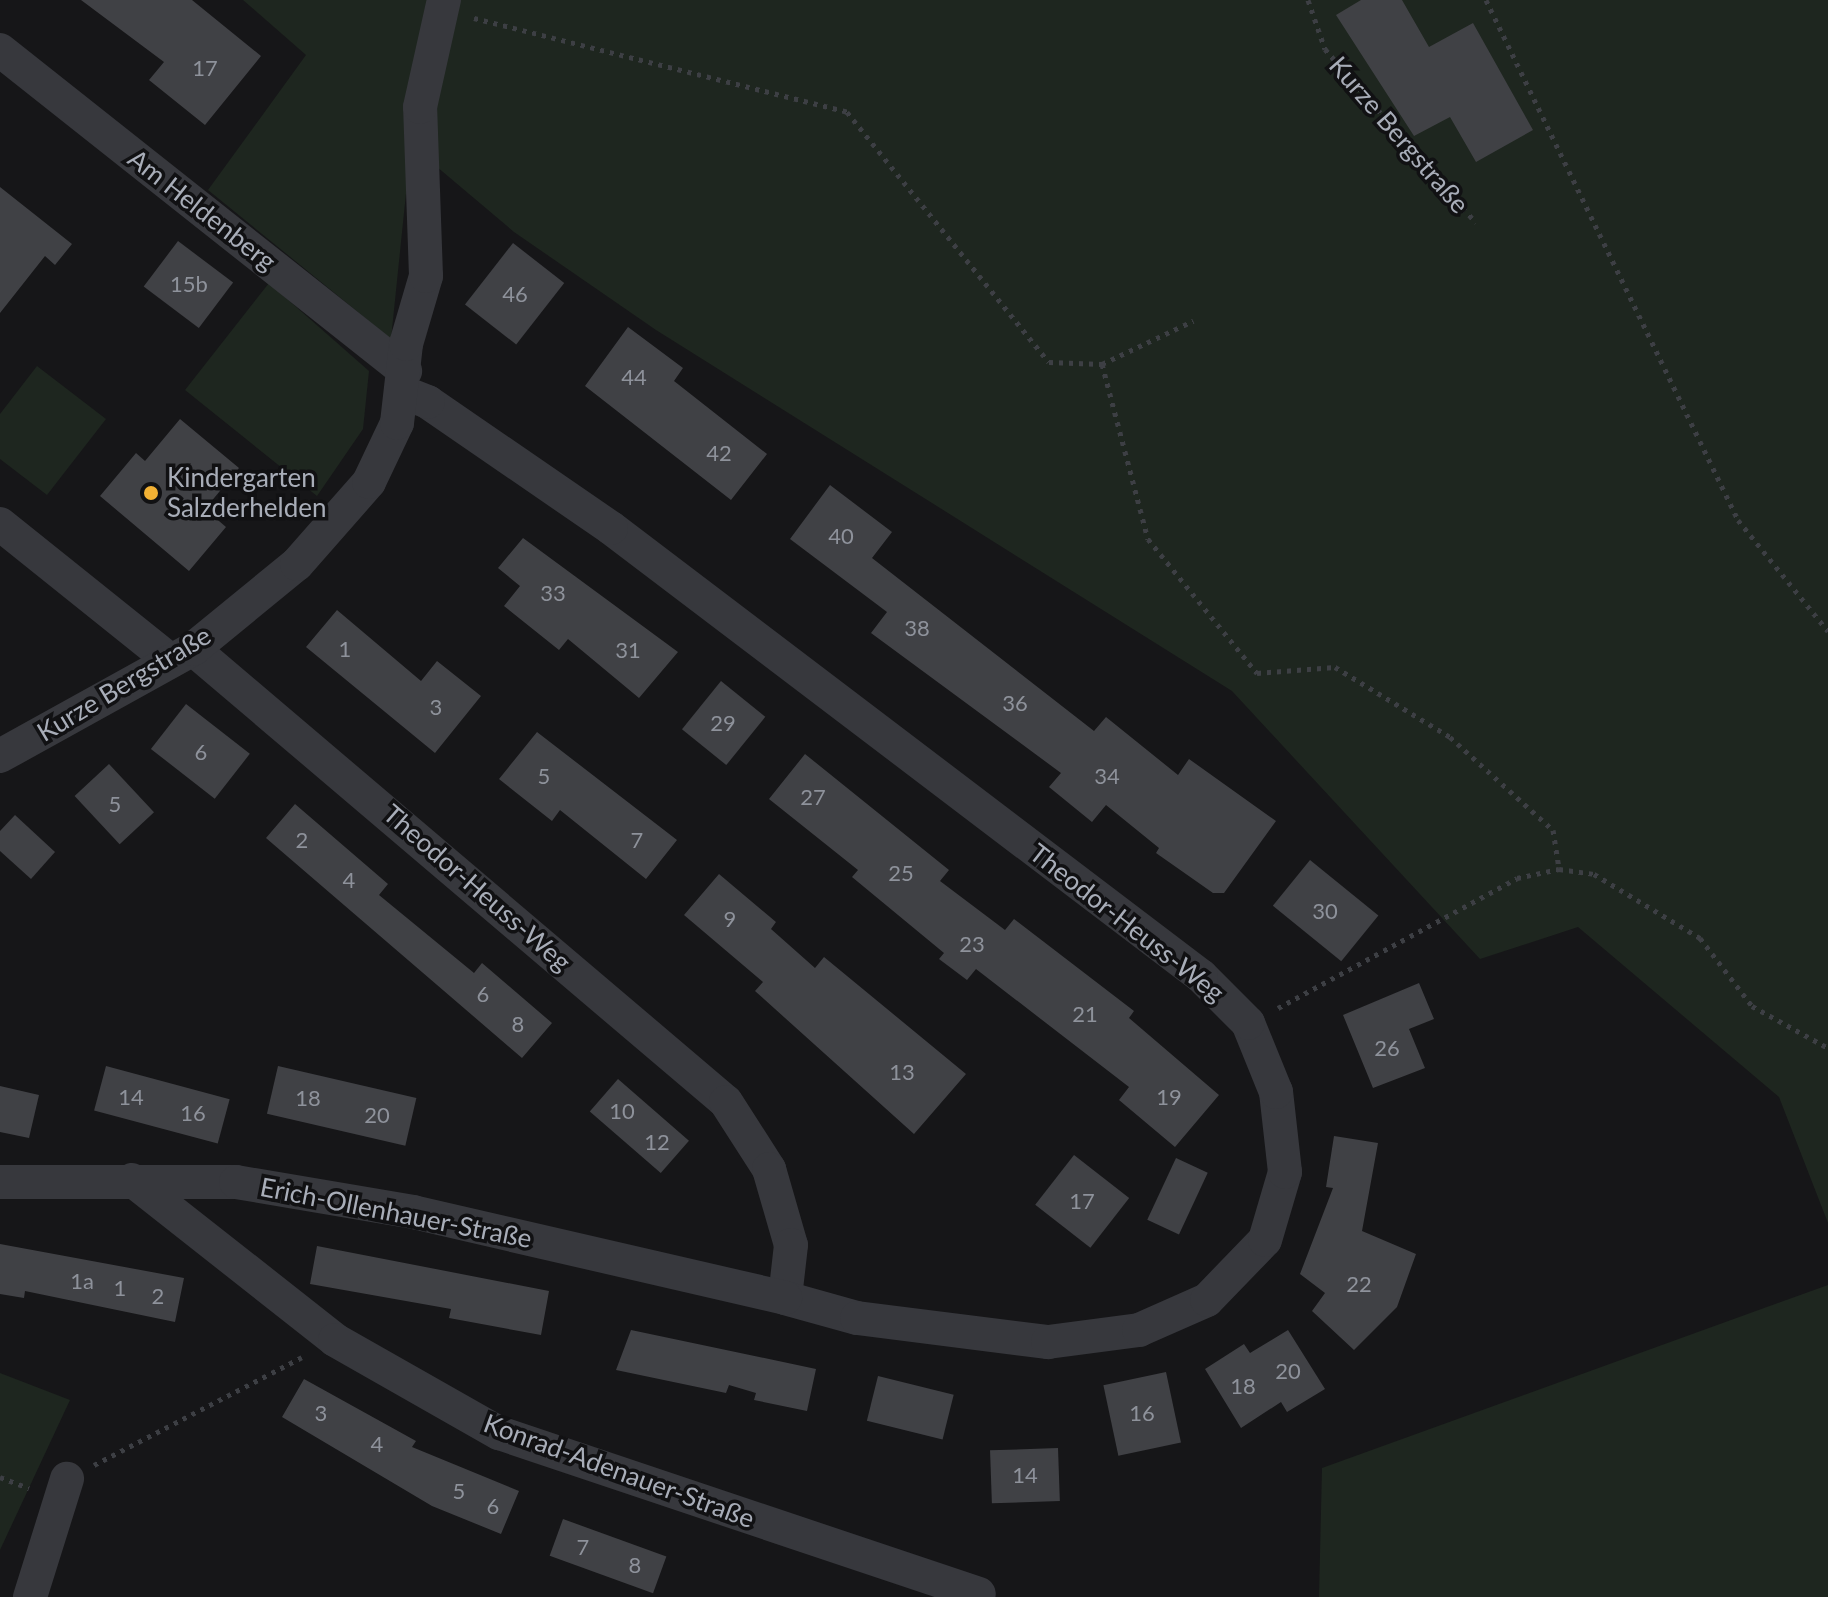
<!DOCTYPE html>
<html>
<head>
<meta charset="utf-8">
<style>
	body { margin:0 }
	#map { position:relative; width:1828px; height:1597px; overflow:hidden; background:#161618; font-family:Lato,sans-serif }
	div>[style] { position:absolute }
	.green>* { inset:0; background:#1e261f }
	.building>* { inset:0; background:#404145; transform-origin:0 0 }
	.path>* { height:5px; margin-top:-2.5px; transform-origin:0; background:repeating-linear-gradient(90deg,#3d3f44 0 4px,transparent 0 10px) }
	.minor>* { height:34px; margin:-17px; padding:0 17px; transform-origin:17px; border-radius:17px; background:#37383d }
	.dots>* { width:22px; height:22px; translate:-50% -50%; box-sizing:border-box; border:4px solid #111113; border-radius:50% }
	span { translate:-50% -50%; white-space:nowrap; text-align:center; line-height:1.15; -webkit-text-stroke:7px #111113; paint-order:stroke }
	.number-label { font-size:22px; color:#8e929b }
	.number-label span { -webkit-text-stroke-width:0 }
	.street-label { font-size:26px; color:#a8adb8 }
	.poi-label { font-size:26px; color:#a8adb8 }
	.left { translate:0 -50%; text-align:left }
</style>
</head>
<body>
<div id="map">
	<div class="green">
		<i style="clip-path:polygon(243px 0,1828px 0,1828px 1223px,1779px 1097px,1578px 927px,1480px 959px,1232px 691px,656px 330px,514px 232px,411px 145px,391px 339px,208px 190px,306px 55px)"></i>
		<i style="clip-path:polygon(269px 283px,369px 371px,363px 429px,317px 496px,185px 390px)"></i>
		<i style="clip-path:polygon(37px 366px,106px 419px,47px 495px,0 459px,0 414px)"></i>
		<i style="clip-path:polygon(1828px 1285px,1828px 1597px,1319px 1597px,1322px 1468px)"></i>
		<i style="clip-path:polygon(0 1373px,70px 1400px,0 1550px)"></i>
	</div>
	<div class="building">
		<i style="clip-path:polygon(81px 0,192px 0,261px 56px,205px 125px,149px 80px,164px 62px)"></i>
		<i style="clip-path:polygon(1361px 0,1402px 0,1429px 47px,1473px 23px,1533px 130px,1476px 162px,1450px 117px,1414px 136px,1336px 15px)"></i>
		<i style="clip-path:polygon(0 187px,72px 244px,55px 265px,45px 256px,0 313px)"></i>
		<i style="left:178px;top:241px;width:69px;height:57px;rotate:37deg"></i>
		<i style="left:513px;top:243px;width:65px;height:78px;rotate:38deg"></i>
		<i style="clip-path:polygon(628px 327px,683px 368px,674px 381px,767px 454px,731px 500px,585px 386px)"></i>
		<i style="clip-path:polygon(180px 419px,239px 468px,205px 509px,226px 527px,189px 571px,100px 496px,136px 453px,145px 461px)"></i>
		<i style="clip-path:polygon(830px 485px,892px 532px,872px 558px,1094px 731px,1106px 717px,1178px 775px,1189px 759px,1276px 821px,1224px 893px,1213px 893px,1156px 853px,1159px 848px,1106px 805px,1092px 822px,1049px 787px,1061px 773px,871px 633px,887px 612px,790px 539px)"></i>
		<i style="clip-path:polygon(523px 538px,678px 652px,639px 698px,568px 639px,559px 650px,504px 606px,520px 586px,498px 568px)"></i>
		<i style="clip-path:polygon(337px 610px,421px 681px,437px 661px,481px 696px,435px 753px,306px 647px)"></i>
		<i style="left:721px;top:681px;width:57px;height:62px;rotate:39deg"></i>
		<i style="left:186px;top:704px;width:81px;height:57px;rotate:38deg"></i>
		<i style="clip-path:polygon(537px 732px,677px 840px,646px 879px,560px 810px,552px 821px,499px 779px)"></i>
		<i style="clip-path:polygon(805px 754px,949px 870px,940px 881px,1005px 930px,1014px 919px,1134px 1011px,1129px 1018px,1219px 1095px,1175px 1147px,1119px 1100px,1129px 1087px,976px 969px,967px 980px,939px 959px,944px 953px,852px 877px,858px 870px,769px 799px)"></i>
		<i style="left:109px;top:764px;width:66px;height:47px;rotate:47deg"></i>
		<i style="clip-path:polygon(295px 804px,388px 884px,379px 895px,474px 973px,482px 963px,552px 1023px,522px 1058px,266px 838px)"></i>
		<i style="clip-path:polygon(15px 815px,55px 852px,31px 879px,0 851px,0 831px)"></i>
		<i style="left:1310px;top:860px;width:88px;height:59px;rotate:39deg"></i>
		<i style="clip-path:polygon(719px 874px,776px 922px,771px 929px,815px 968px,824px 957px,966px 1074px,914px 1134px,755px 991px,763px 982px,684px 915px)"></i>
		<i style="clip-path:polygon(1419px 983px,1434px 1019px,1409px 1029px,1425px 1068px,1373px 1088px,1343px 1015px)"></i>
		<i style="left:106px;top:1066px;width:128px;height:46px;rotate:15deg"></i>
		<i style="left:278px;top:1066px;width:142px;height:49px;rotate:13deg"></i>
		<i style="left:618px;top:1079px;width:94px;height:43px;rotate:41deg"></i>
		<i style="clip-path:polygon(0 1086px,39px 1095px,29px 1138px,0 1132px)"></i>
		<i style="clip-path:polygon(1334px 1136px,1378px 1143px,1362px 1231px,1416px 1254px,1397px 1307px,1354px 1350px,1312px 1311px,1325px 1293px,1300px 1274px,1333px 1188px,1326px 1187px)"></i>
		<i style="left:1074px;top:1155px;width:70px;height:63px;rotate:38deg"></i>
		<i style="left:1176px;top:1158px;width:35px;height:68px;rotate:25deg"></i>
		<i style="clip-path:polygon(0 1244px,184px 1278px,175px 1322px,25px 1291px,24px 1298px,0 1294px)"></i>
		<i style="clip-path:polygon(317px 1246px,549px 1291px,541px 1335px,449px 1318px,451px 1309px,310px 1284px)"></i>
		<i style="clip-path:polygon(631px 1330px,816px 1369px,807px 1411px,754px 1400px,756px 1393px,729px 1385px,726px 1393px,616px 1370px)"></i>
		<i style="clip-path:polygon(1288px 1330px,1325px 1389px,1287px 1412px,1281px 1402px,1241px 1428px,1205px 1369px,1244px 1344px,1250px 1353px)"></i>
		<i style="left:1166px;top:1372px;width:72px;height:64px;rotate:78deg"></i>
		<i style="left:878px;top:1376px;width:78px;height:46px;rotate:14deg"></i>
		<i style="clip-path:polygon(304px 1379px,416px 1441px,412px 1447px,519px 1491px,501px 1534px,432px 1506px,282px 1417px)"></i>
		<i style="left:1058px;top:1448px;width:53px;height:68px;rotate:88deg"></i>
		<i style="left:563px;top:1519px;width:110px;height:39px;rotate:20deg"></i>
	</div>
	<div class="path">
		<i style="left:1308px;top:0;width:52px;rotate:70.9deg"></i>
		<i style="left:1325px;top:49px;width:230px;rotate:49deg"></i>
		<i style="left:1486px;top:0;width:578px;rotate:64.14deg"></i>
		<i style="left:1738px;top:520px;width:143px;rotate:51deg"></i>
		<i style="left:474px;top:18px;width:385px;rotate:14.1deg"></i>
		<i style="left:847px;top:112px;width:321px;rotate:51.1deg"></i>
		<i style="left:1049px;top:362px;width:53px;rotate:2.2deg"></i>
		<i style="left:1102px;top:364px;width:181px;rotate:75.3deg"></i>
		<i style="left:1148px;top:539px;width:173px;rotate:50.9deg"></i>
		<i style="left:1257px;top:673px;width:78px;rotate:-4.4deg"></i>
		<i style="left:1335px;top:667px;width:135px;rotate:31.3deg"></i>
		<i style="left:1450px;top:737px;width:139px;rotate:42.1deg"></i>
		<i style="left:1553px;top:830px;width:39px;rotate:81deg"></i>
		<i style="left:1102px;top:364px;width:101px;rotate:-25.3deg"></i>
		<i style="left:1278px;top:1008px;width:272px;rotate:-28.5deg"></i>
		<i style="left:1517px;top:878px;width:43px;rotate:-12.1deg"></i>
		<i style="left:1559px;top:869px;width:35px;rotate:8deg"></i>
		<i style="left:1594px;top:874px;width:124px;rotate:31.1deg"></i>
		<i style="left:1700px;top:938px;width:86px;rotate:52.6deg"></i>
		<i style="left:1752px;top:1006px;width:87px;rotate:28.9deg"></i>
		<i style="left:94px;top:1465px;width:234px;rotate:-27.4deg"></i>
		<i style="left:0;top:1477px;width:31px;rotate:21deg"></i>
	</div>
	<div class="minor">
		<i style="left:0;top:50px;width:517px;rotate:38.4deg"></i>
		<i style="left:0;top:524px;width:219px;rotate:38.7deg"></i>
		<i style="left:193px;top:649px;width:699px;rotate:40.36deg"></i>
		<i style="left:726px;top:1102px;width:80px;rotate:57.3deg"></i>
		<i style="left:769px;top:1169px;width:79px;rotate:73.9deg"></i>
		<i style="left:791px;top:1245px;width:53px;rotate:96.5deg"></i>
		<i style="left:785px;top:1298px;width:75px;rotate:15.5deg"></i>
		<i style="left:857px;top:1318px;width:193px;rotate:7.2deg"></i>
		<i style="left:1048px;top:1342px;width:92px;rotate:-7.5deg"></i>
		<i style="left:1139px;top:1330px;width:74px;rotate:-23.8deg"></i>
		<i style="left:1207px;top:1300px;width:83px;rotate:-46deg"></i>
		<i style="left:1265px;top:1240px;width:71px;rotate:-73.6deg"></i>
		<i style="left:1285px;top:1172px;width:81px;rotate:-96.4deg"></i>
		<i style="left:1276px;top:1092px;width:74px;rotate:-112.1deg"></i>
		<i style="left:1248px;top:1023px;width:66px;rotate:-135deg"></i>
		<i style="left:1201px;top:976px;width:741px;rotate:-142.79deg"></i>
		<i style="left:611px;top:528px;width:222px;rotate:-145.5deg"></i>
		<i style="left:428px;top:402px;width:28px;rotate:-159deg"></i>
		<i style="left:0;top:756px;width:221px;rotate:-29deg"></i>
		<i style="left:193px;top:649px;width:134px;rotate:-39.3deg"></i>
		<i style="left:297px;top:564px;width:109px;rotate:-48.7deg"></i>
		<i style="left:369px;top:482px;width:65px;rotate:-64.6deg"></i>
		<i style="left:397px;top:423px;width:80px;rotate:-83.5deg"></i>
		<i style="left:406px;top:344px;width:71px;rotate:-73.6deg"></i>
		<i style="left:426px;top:276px;width:169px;rotate:-92deg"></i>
		<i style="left:420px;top:107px;width:110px;rotate:-77.4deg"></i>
		<i style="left:132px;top:1180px;width:258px;rotate:38.2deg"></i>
		<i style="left:335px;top:1340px;width:189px;rotate:29.6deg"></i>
		<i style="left:499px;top:1433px;width:506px;rotate:18.54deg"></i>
		<i style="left:0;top:1182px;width:236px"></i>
		<i style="left:236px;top:1182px;width:180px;rotate:9.6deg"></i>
		<i style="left:413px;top:1212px;width:382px;rotate:13deg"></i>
		<i style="left:30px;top:1597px;width:124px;rotate:-72.6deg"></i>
	</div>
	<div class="dots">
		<i style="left:151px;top:493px;background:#f2b134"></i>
	</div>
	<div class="number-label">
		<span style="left:205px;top:68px">17</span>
		<span style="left:189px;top:284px">15b</span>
		<span style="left:515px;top:294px">46</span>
		<span style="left:634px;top:377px">44</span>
		<span style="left:719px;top:453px">42</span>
		<span style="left:841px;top:536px">40</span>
		<span style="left:553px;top:593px">33</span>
		<span style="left:917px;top:628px">38</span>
		<span style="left:345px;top:649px">1</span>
		<span style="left:628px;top:650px">31</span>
		<span style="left:1015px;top:703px">36</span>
		<span style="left:436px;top:707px">3</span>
		<span style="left:723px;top:723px">29</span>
		<span style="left:201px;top:752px">6</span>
		<span style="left:544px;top:776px">5</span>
		<span style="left:1107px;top:776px">34</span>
		<span style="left:813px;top:797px">27</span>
		<span style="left:115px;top:804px">5</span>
		<span style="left:302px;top:840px">2</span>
		<span style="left:637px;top:840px">7</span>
		<span style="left:901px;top:873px">25</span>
		<span style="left:349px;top:880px">4</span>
		<span style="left:1325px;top:911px">30</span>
		<span style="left:730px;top:919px">9</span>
		<span style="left:972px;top:944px">23</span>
		<span style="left:483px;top:994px">6</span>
		<span style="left:1085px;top:1014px">21</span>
		<span style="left:518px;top:1024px">8</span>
		<span style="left:1387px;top:1048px">26</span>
		<span style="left:902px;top:1072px">13</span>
		<span style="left:131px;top:1097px">14</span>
		<span style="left:1169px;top:1097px">19</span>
		<span style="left:308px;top:1098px">18</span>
		<span style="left:622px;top:1111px">10</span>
		<span style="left:193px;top:1113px">16</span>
		<span style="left:377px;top:1115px">20</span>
		<span style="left:657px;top:1142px">12</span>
		<span style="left:1082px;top:1201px">17</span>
		<span style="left:82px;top:1281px">1a</span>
		<span style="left:1359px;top:1284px">22</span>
		<span style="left:120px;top:1288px">1</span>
		<span style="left:158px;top:1296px">2</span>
		<span style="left:1288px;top:1371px">20</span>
		<span style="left:1243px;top:1386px">18</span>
		<span style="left:321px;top:1413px">3</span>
		<span style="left:1142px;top:1413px">16</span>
		<span style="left:377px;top:1444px">4</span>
		<span style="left:1025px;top:1475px">14</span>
		<span style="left:459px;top:1491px">5</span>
		<span style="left:493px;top:1506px">6</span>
		<span style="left:583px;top:1547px">7</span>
		<span style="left:635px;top:1565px">8</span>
	</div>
	<div class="street-label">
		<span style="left:1399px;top:135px;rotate:49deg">Kurze Bergstraße</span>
		<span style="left:202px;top:210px;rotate:38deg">Am Heldenberg</span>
		<span style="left:124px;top:684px;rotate:-31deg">Kurze Bergstraße</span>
		<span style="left:477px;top:888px;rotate:41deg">Theodor-Heuss-Weg</span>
		<span style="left:1127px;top:923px;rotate:38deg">Theodor-Heuss-Weg</span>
		<span style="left:396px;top:1213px;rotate:11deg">Erich-Ollenhauer-Straße</span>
		<span style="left:619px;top:1471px;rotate:20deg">Konrad-Adenauer-Straße</span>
	</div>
	<div class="poi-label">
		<span class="left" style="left:167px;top:493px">Kindergarten<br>Salzderhelden</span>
	</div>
</div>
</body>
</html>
